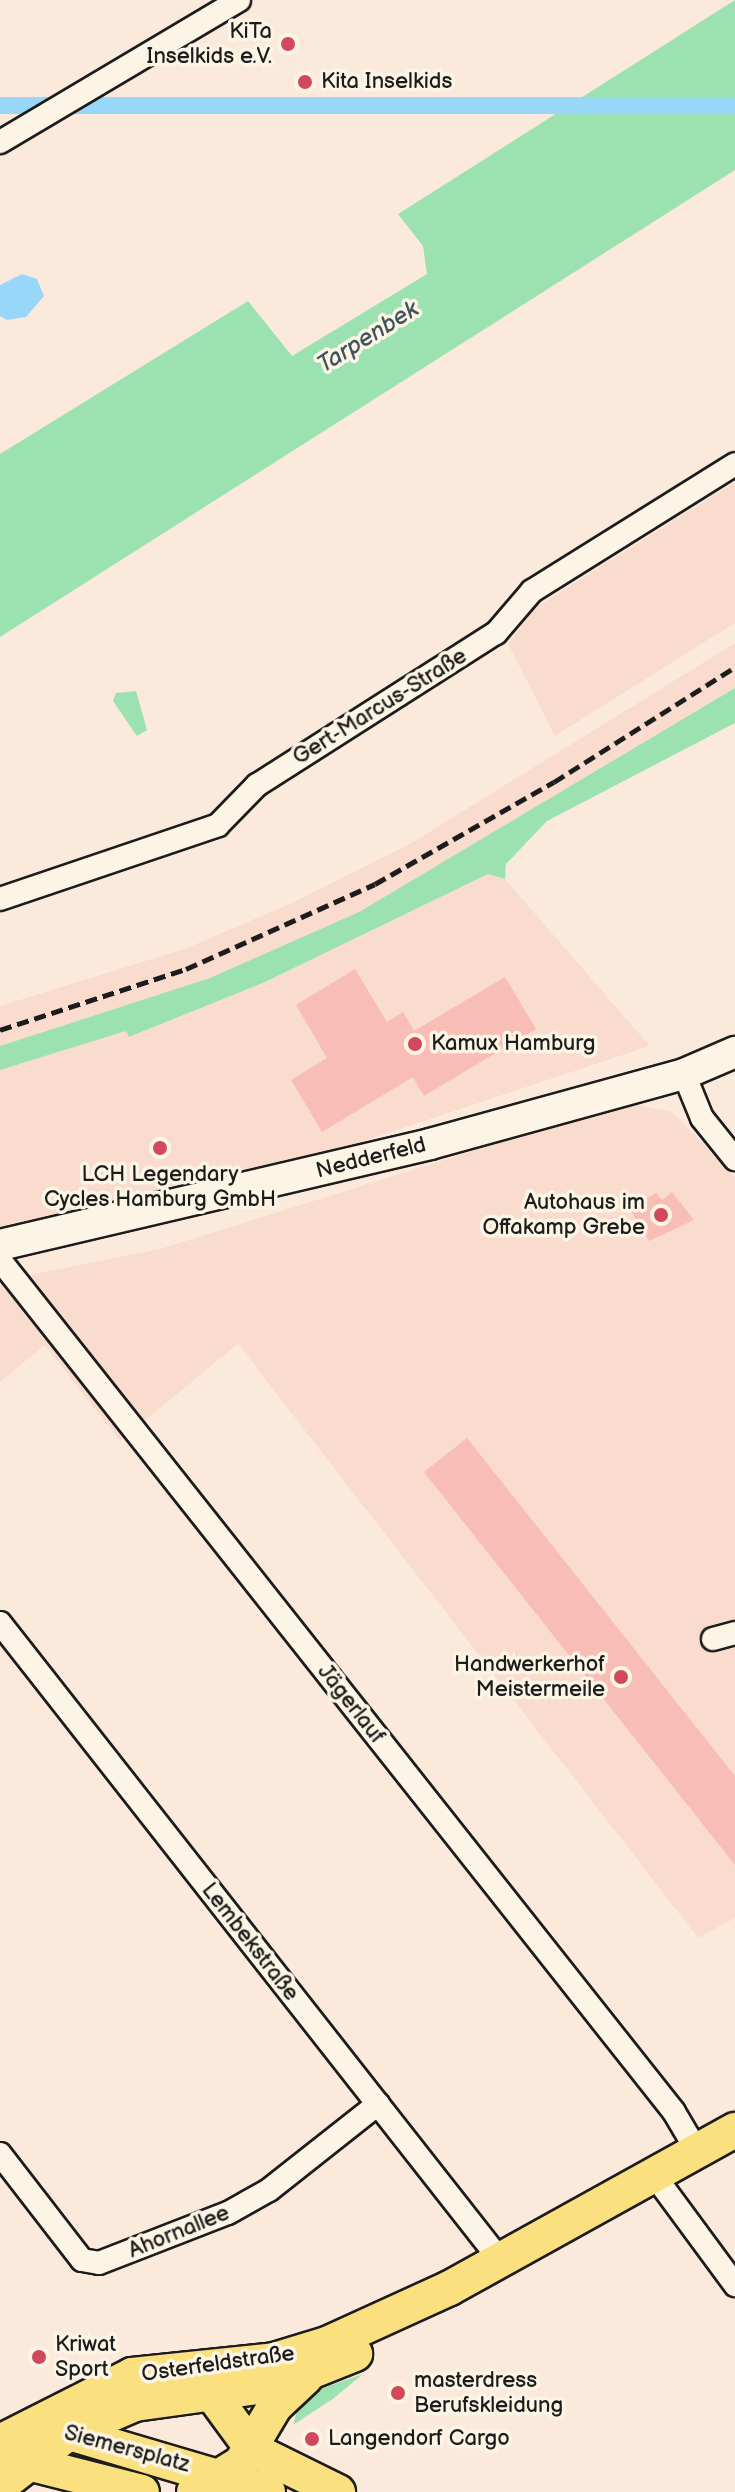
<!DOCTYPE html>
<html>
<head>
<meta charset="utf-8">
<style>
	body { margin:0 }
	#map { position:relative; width:735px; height:2492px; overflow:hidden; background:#fbeadb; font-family:"Balsamiq Sans",sans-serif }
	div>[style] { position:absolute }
	.built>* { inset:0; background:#fadccf }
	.green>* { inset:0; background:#9ce2b0 }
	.water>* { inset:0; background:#98d7f9; transform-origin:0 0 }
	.building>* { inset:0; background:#f8bdb4 }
	.roads { filter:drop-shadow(2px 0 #1c1c1c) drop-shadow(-2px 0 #1c1c1c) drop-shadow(0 2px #1c1c1c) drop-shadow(0 -2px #1c1c1c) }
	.minor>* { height:22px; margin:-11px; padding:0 11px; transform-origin:11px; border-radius:11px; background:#fcf5e5 }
	.secondary>* { height:30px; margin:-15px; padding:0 15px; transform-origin:15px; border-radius:15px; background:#fcf5e5 }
	.primary>* { height:34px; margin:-17px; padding:0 17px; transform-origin:17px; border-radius:17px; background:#fbe080 }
	.rail>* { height:5px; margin-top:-2.5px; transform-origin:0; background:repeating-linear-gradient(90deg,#1c1c1c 0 12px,transparent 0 18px) }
	.dots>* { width:22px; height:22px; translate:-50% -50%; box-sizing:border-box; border:4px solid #fcf5e5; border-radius:50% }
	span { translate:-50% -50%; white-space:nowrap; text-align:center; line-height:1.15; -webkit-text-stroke:7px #fcf5e5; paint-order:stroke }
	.poi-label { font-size:22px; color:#1c1c1c }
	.right { translate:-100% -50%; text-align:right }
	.left { translate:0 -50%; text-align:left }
	.street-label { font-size:22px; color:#1c1c1c }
	.water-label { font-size:24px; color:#41545e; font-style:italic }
</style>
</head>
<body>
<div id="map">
	<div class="built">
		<i style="clip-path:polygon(735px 482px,735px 623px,555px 736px,508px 644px,536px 607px)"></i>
		<i style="clip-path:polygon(735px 643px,735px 688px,359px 912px,210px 978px,0 1046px,0 1006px,187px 948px,294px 902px,408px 845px)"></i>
		<i style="clip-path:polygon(488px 874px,505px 879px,650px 1046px,349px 1146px,0 1228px,0 1070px,126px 1031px,130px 1037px,265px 982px)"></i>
		<i style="clip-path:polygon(627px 1103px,672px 1112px,735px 1177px,735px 1918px,698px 1938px,238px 1344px,120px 1441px,45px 1345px,0 1382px,0 1281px,160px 1249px)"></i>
	</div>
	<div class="green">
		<i style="clip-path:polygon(735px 0,735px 170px,0 637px,0 454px,248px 301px,292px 356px,427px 274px,423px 246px,398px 214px)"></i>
		<i style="clip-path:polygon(735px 688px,735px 723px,547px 821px,506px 864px,505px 879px,488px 874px,265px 982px,129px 1037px,126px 1031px,0 1070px,0 1046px,210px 978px,359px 912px)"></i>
		<i style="clip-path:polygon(136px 691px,147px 730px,137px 736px,113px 701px,116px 693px)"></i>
		<i style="clip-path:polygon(363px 2374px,334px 2398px,293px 2425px,298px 2408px,320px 2389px)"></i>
	</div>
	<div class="water">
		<i style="left:735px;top:97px;width:17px;height:868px;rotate:90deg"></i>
		<i style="clip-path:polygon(22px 274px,37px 279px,44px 296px,26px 317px,7px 320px,0 316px,0 285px)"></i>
	</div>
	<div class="building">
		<i style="clip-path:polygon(355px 969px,387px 1022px,403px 1012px,414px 1031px,505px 977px,536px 1029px,424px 1096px,413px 1077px,322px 1132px,291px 1080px,327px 1058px,296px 1005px)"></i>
		<i style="clip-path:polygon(672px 1192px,694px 1220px,649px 1241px,630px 1209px,656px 1193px,662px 1200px)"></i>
		<i style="clip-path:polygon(467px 1438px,735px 1776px,735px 1865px,424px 1472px)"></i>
	</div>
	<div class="roads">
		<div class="minor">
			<i style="left:0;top:142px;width:278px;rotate:-30.7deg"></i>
			<i style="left:0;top:899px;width:230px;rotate:-18.7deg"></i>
			<i style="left:218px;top:825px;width:56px;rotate:-45.7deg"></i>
			<i style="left:257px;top:785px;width:283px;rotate:-32.5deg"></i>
			<i style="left:496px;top:633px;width:55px;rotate:-49.4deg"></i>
			<i style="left:532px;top:591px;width:239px;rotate:-32deg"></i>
			<i style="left:684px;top:1074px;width:48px;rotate:67.8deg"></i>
			<i style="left:702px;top:1118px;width:53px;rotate:51.2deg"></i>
			<i style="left:0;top:1260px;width:1086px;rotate:51.65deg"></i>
			<i style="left:674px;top:2112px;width:45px;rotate:59.5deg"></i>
			<i style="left:0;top:1623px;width:811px;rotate:51.86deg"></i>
			<i style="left:713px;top:1639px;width:23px;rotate:-15deg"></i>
			<i style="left:0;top:2154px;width:134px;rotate:52.3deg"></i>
			<i style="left:82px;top:2260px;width:17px;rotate:10deg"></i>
			<i style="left:99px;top:2263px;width:138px;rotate:-21.2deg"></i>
			<i style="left:228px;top:2213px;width:47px;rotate:-29.3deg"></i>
			<i style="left:269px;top:2190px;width:139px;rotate:-38.3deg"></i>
			<i style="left:654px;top:2175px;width:137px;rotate:53.6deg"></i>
		</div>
		<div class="secondary">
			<i style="left:0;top:1245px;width:442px;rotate:-13.2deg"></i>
			<i style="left:430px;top:1144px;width:263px;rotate:-15.4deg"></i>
			<i style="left:684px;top:1074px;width:56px;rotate:-23.3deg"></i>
		</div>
		<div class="primary">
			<i style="left:201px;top:2379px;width:88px;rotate:53.8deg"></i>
			<i style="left:253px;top:2450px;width:95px;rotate:26.3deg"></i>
			<i style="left:59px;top:2430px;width:218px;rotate:16.5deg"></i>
			<i style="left:0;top:2442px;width:148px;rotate:-26.9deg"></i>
			<i style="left:132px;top:2375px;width:143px;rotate:-6deg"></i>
			<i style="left:274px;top:2360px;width:55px;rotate:-16.8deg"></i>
			<i style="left:327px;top:2344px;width:135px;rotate:-24.5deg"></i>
			<i style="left:450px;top:2288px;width:326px;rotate:-29deg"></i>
			<i style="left:12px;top:2459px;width:134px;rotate:14.2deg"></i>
			<i style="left:0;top:2486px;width:88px;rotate:-37.6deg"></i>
			<i style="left:70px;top:2432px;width:71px;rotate:-23.3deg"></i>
			<i style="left:135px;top:2404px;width:146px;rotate:-7.9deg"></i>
			<i style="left:280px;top:2384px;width:81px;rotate:-21.8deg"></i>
			<i style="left:194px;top:2492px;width:55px;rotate:-31.7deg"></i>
			<i style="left:241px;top:2463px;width:66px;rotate:-59.2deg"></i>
			<i style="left:275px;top:2406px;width:42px;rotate:-43.1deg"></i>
		</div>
	</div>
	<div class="rail">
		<i style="left:0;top:1030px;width:196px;rotate:-18.2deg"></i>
		<i style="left:186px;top:969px;width:207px;rotate:-24.2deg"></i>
		<i style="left:375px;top:884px;width:206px;rotate:-29.7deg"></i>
		<i style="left:554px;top:782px;width:214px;rotate:-32.4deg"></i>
	</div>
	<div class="dots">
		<i style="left:288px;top:44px;background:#d1495b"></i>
		<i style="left:305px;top:82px;background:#d1495b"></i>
		<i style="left:415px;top:1044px;background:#d1495b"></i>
		<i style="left:160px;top:1148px;background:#d1495b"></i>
		<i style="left:661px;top:1215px;background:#d1495b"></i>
		<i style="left:621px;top:1677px;background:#d1495b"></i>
		<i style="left:39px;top:2357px;background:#d1495b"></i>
		<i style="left:398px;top:2393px;background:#d1495b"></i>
		<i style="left:312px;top:2439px;background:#d1495b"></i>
	</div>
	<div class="poi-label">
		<span class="right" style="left:272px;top:44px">KiTa<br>Inselkids e.V.</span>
		<span class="left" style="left:321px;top:82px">Kita Inselkids</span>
		<span class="left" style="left:431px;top:1044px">Kamux Hamburg</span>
		<span style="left:160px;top:1187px">LCH Legendary<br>Cycles Hamburg GmbH</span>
		<span class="right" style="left:645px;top:1215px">Autohaus im<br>Offakamp Grebe</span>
		<span class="right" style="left:605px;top:1677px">Handwerkerhof<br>Meistermeile</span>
		<span class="left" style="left:55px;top:2357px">Kriwat<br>Sport</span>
		<span class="left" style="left:414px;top:2393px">masterdress<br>Berufskleidung</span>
		<span class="left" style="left:328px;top:2439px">Langendorf Cargo</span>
	</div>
	<div class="street-label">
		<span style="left:380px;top:707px;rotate:-32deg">Gert-Marcus-Straße</span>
		<span style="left:371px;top:1158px;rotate:-14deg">Nedderfeld</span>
		<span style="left:351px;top:1704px;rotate:52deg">Jägerlauf</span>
		<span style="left:250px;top:1942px;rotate:52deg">Lembekstraße</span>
		<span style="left:179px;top:2232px;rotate:-22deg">Ahornallee</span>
		<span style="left:218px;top:2364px;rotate:-8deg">Osterfeldstraße</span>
		<span style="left:127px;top:2449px;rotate:15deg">Siemersplatz</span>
	</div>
	<div class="water-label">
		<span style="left:368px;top:337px;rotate:-32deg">Tarpenbek</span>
	</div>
</div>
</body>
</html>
